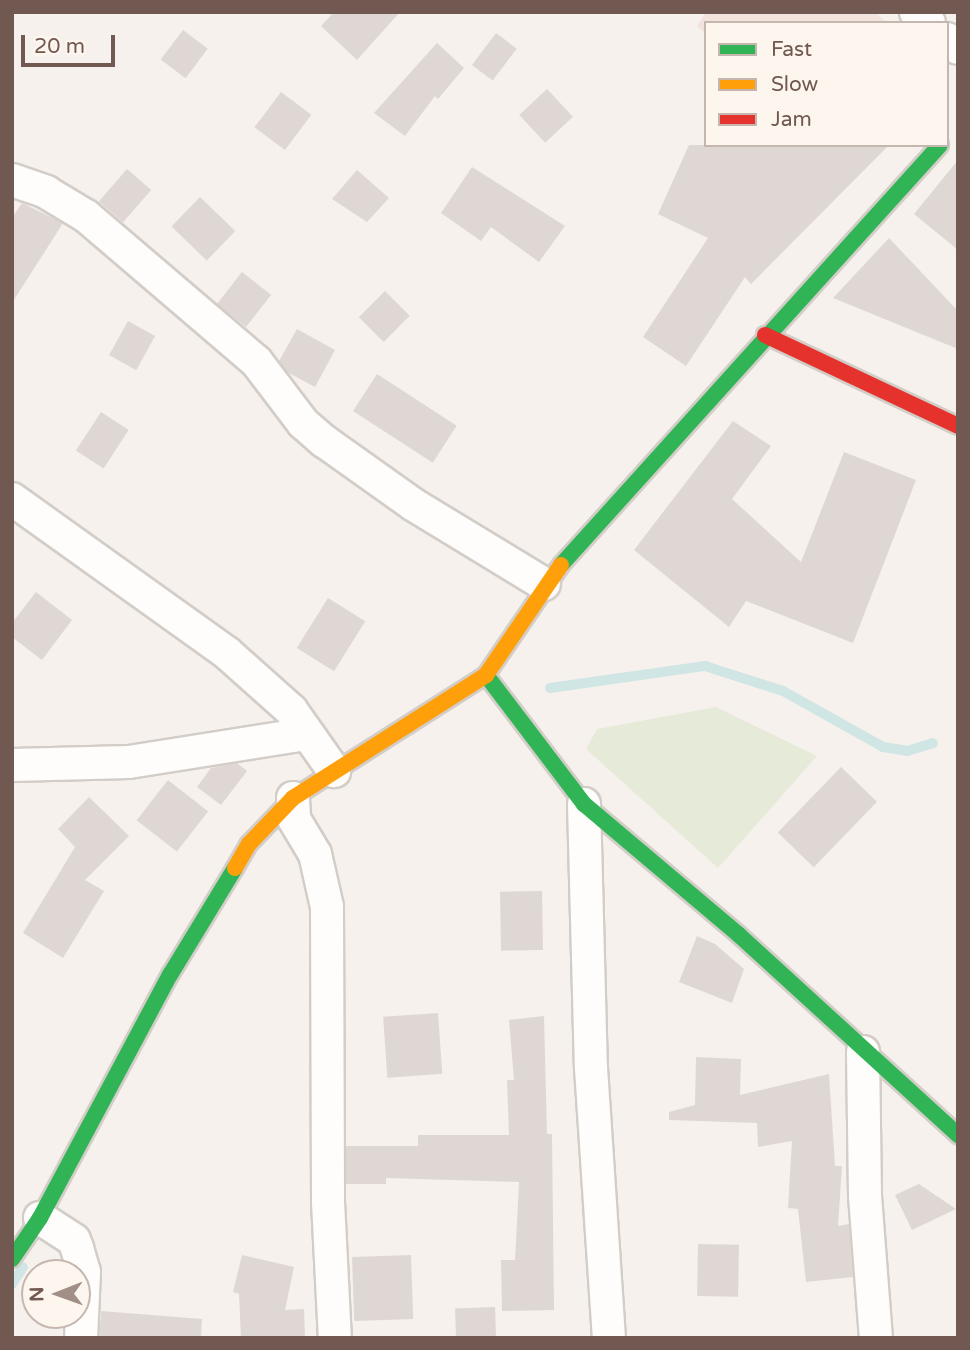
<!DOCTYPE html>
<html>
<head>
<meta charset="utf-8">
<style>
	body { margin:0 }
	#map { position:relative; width:970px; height:1350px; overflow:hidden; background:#f6f1ed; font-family:"Varela Round",sans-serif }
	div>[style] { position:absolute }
	.commercial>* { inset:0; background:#f3e3df }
	.green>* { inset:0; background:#e6ebd9 }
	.stream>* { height:10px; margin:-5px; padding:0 5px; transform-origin:5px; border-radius:5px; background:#d0e6e5 }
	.building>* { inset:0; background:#dfd7d3; transform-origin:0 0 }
	.roads { filter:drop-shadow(2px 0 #d3cdc8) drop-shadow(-2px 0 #d3cdc8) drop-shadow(0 2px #d3cdc8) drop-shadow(0 -2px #d3cdc8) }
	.street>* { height:32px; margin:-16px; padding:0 16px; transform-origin:16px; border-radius:16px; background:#fefdfc }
	.fast>* { height:16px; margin:-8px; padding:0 8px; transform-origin:8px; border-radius:8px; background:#30b455 }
	.slow>* { height:16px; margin:-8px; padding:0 8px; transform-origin:8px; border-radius:8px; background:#ff9f0a }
	.jam>* { height:16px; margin:-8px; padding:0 8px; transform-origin:8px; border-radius:8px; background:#e5322d }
	span { translate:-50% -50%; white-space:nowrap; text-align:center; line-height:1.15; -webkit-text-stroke:7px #fdf6ef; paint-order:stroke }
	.frame { position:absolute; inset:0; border:14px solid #715850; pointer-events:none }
	.legend { position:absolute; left:704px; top:21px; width:245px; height:126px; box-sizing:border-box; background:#fdf6ef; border:2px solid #c5b7af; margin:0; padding:9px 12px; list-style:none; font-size:21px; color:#715850 }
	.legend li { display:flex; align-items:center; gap:14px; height:35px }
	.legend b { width:35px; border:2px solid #c5b7af }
	.north { position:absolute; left:21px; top:1259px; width:70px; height:70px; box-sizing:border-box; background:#fdf6ef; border:2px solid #c5b7af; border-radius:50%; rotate:269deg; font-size:19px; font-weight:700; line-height:28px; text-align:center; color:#715850 }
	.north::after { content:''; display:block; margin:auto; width:24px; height:32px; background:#a08e87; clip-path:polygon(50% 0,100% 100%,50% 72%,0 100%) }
	.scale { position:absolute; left:21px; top:35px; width:94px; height:32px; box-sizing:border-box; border:4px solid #715850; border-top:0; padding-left:9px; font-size:21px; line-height:24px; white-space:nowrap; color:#715850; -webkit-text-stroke:5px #fdf6ef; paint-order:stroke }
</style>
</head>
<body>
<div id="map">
	<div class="commercial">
		<i style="clip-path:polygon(706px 12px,875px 12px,887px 23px,706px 23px,706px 34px,697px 26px)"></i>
	</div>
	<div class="green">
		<i style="clip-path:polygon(716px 707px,817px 756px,718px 868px,586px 749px,597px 729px)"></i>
	</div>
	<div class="stream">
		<i style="left:550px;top:688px;width:157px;rotate:-8.1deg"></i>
		<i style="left:705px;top:666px;width:82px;rotate:17.8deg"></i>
		<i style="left:783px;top:691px;width:115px;rotate:29.2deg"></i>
		<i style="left:883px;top:747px;width:24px;rotate:9deg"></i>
		<i style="left:907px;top:751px;width:27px;rotate:-17deg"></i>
		<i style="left:12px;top:1284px;width:20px;rotate:-57deg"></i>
	</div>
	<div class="building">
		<i style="clip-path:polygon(334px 12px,400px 12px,357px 60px,321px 26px)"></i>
		<i style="left:183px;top:30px;width:31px;height:37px;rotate:37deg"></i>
		<i style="left:496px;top:33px;width:26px;height:40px;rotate:37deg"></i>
		<i style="clip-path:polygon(437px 43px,464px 68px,438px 99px,435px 96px,405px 136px,374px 113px)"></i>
		<i style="left:547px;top:89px;width:38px;height:38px;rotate:47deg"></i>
		<i style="left:281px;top:92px;width:38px;height:44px;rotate:37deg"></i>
		<i style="clip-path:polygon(689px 145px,889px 145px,751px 284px,745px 277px,686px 366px,643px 337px,708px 238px,658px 214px)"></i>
		<i style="clip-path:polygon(958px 160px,958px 250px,914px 214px)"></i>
		<i style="clip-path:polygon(472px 167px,565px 226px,539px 262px,491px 227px,481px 241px,441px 213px)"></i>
		<i style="left:127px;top:169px;width:32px;height:43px;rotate:41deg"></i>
		<i style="clip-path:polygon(357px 170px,389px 198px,367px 222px,332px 199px)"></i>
		<i style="left:200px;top:197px;width:49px;height:41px;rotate:44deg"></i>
		<i style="clip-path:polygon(22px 203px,63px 223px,12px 303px,12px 218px)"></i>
		<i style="clip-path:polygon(889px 238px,958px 311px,958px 349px,833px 298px)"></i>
		<i style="left:242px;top:272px;width:37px;height:41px;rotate:38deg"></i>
		<i style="left:385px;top:291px;width:35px;height:37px;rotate:45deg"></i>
		<i style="left:128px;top:321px;width:31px;height:39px;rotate:29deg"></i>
		<i style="clip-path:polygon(297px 329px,335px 350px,315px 387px,287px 372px,279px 361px)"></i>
		<i style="left:377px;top:374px;width:95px;height:44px;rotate:33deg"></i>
		<i style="left:101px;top:412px;width:33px;height:46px;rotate:33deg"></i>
		<i style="clip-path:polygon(733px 421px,771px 446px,732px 499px,801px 562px,844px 452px,916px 480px,853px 643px,746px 601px,729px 627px,634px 550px)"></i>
		<i style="clip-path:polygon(36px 592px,72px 620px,42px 660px,12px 637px,12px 623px)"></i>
		<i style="left:328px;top:598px;width:44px;height:59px;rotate:32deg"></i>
		<i style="clip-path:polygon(237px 763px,247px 771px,221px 805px,197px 787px,211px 768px)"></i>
		<i style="left:841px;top:767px;width:50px;height:91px;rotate:44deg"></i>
		<i style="left:168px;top:780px;width:51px;height:51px;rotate:38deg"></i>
		<i style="clip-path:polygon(89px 797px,129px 836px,85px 880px,104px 891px,63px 958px,23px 933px,75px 847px,58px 829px)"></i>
		<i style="left:542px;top:891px;width:59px;height:42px;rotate:89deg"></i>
		<i style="clip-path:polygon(697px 936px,715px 944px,744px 969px,732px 1003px,679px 982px)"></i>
		<i style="left:438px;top:1013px;width:61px;height:55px;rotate:86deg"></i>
		<i style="clip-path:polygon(544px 1016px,547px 1134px,552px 1134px,554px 1310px,502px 1311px,501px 1260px,515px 1260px,519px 1182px,386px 1178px,386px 1184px,346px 1184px,346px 1146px,418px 1146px,418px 1135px,509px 1135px,507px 1080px,514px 1080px,509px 1020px)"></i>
		<i style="clip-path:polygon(696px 1057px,741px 1059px,740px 1095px,829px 1074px,835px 1166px,842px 1166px,838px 1226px,849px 1224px,853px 1277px,806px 1282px,798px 1209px,788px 1208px,792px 1141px,758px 1147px,757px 1123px,669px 1120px,669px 1112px,695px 1105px)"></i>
		<i style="clip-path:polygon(919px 1184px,956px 1209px,912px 1230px,895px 1195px)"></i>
		<i style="left:698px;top:1244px;width:41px;height:52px;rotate:1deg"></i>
		<i style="clip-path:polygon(242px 1255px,294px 1267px,285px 1310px,304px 1309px,305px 1338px,241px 1338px,239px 1294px,233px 1292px)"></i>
		<i style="left:411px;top:1255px;width:64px;height:59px;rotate:88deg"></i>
		<i style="left:495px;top:1307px;width:31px;height:40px;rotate:88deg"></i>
		<i style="clip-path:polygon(101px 1311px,202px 1319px,201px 1338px,99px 1338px)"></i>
	</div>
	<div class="roads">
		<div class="street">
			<i style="left:916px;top:12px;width:17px;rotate:40deg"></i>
			<i style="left:947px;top:39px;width:14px;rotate:39deg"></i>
			<i style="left:12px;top:180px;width:36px;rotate:19deg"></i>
			<i style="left:46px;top:192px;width:47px;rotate:31deg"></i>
			<i style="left:86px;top:216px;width:223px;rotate:40.5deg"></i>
			<i style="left:256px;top:361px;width:78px;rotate:52.8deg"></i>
			<i style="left:303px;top:423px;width:28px;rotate:41deg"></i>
			<i style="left:324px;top:441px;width:110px;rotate:35.4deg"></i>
			<i style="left:414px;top:505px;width:152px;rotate:31.3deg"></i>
			<i style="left:12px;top:499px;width:264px;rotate:35.6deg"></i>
			<i style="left:227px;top:653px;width:86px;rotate:41.7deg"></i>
			<i style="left:291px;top:710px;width:75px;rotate:54.8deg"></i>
			<i style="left:12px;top:765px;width:117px;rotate:-1.5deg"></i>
			<i style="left:129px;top:762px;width:179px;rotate:-9deg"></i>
			<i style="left:293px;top:798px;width:21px;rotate:87deg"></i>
			<i style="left:294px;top:819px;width:41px;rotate:59deg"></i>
			<i style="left:315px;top:854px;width:54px;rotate:77.2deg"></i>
			<i style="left:327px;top:907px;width:295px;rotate:89.8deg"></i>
			<i style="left:328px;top:1202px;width:136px;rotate:87.1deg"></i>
			<i style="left:584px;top:804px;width:264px;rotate:88.5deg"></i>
			<i style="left:591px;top:1068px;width:271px;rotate:86.2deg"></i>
			<i style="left:863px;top:1052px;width:144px;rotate:89.2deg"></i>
			<i style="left:865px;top:1196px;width:142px;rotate:85.6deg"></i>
			<i style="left:40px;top:1218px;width:40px;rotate:32.9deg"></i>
			<i style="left:74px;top:1240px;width:9px;rotate:69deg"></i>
			<i style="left:77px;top:1248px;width:25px;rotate:74deg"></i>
			<i style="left:84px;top:1272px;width:66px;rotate:92.6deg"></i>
		</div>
		<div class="fast">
			<i style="left:561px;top:565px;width:566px;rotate:-47.94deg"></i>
			<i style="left:486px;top:675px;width:162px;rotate:52.8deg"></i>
			<i style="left:584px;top:804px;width:203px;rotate:40.2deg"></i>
			<i style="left:739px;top:935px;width:297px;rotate:42.4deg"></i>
			<i style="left:12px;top:1259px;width:50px;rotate:-55.7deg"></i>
			<i style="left:40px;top:1218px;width:276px;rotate:-61.9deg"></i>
			<i style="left:170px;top:975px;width:125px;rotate:-58.7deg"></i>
		</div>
		<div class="slow">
			<i style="left:235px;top:868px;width:28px;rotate:-60deg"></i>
			<i style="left:249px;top:844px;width:64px;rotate:-46.3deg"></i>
			<i style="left:293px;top:798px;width:229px;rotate:-32.5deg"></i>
			<i style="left:486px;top:675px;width:133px;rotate:-55.7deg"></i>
		</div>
		<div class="jam">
			<i style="left:765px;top:335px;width:213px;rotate:25.2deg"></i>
		</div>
	</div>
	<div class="frame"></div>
	<ul class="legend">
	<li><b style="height:9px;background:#30b455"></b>Fast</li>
	<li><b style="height:9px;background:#ff9f0a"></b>Slow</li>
	<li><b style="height:9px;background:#e5322d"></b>Jam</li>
	</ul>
	<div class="north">N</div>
	<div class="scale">20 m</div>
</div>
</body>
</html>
